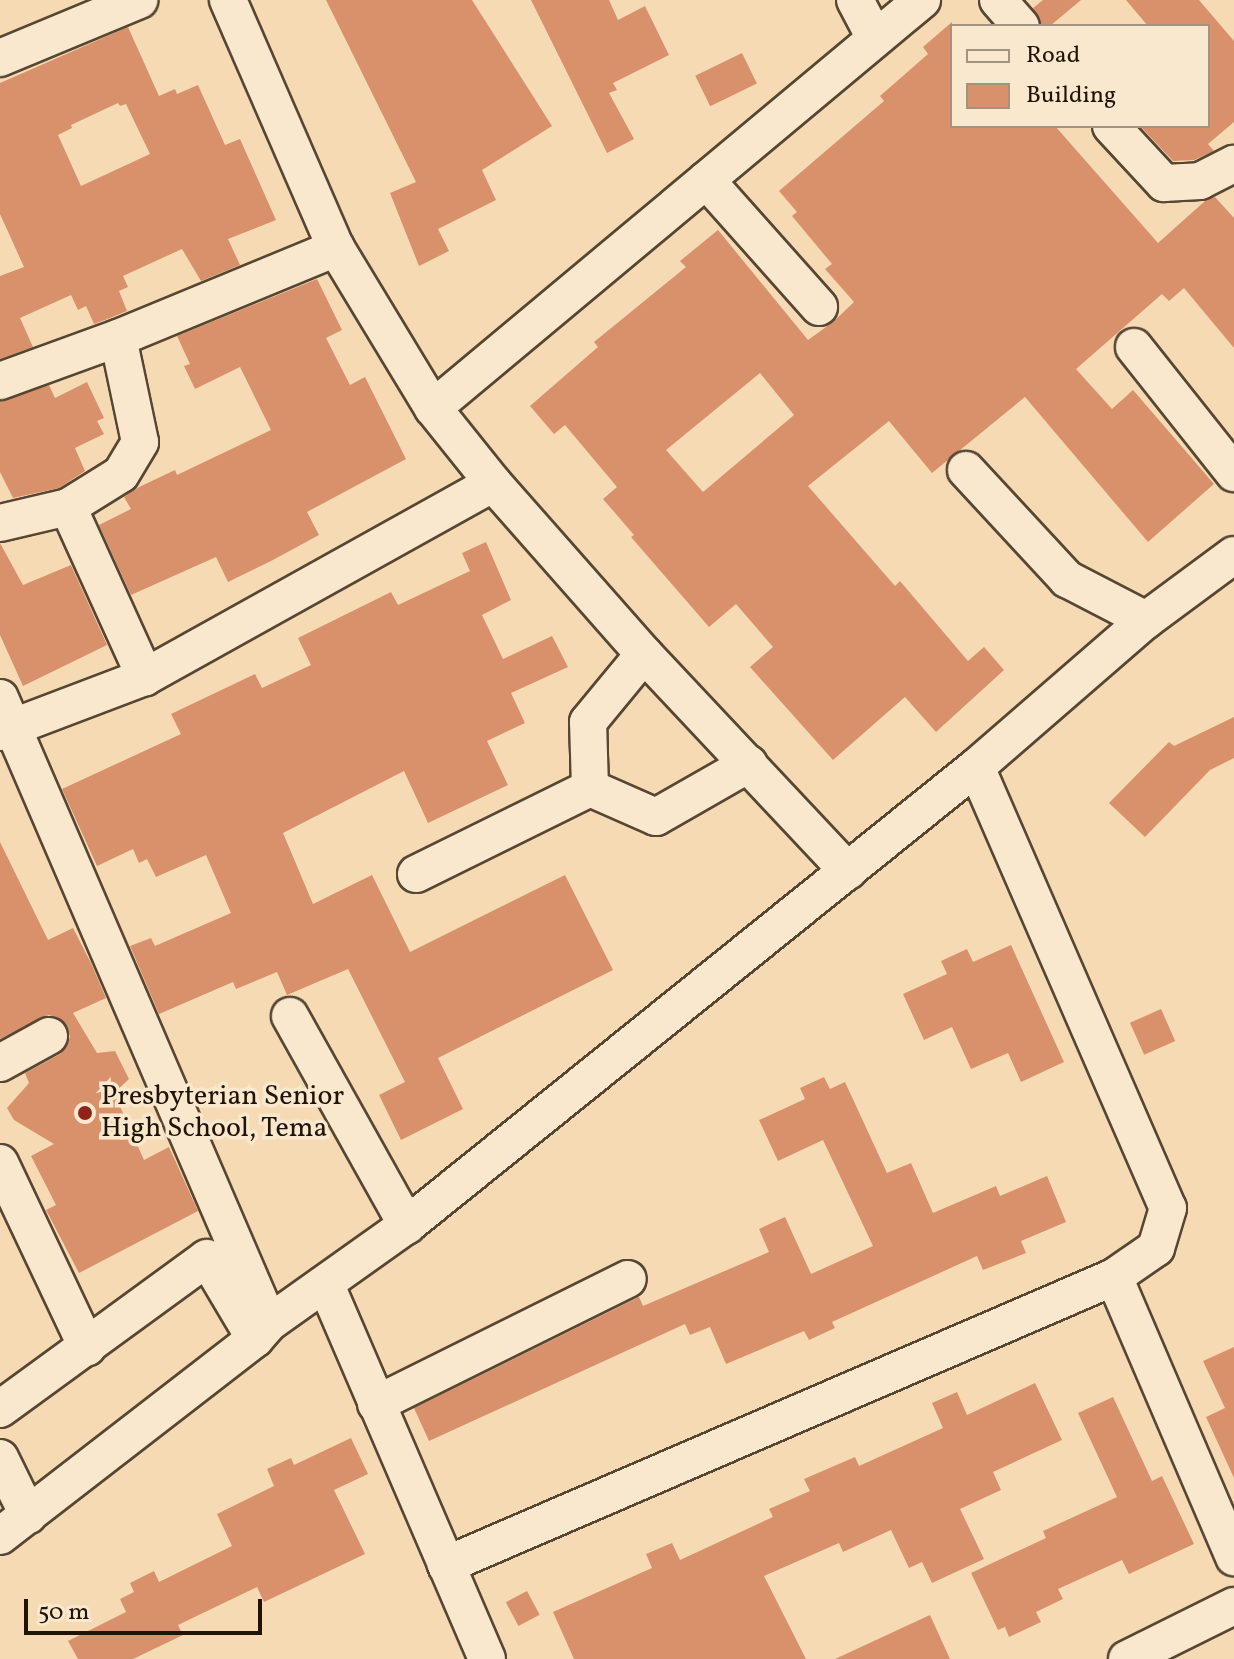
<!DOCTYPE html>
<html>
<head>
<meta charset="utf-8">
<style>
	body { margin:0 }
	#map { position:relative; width:1234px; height:1659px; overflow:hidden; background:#f6dab4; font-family:Vollkorn,serif }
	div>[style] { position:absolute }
	.building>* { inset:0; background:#d8916b; transform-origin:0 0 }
	.roads { filter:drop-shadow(2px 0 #564632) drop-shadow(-2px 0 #564632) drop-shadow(0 2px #564632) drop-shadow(0 -2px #564632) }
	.minor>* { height:36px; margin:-18px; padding:0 18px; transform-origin:18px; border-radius:18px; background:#f9e7ce }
	.dots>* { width:22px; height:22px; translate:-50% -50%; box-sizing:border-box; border:4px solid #f9e7ce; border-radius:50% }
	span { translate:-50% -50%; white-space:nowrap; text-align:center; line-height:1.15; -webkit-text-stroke:7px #f9e7ce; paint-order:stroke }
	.poi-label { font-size:28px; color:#201406 }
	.left { translate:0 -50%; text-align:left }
	.legend { position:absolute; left:950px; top:24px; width:260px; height:104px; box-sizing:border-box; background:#f9e7ce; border:2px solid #a2937e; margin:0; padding:10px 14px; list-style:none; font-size:24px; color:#201406 }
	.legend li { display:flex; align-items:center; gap:16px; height:40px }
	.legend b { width:40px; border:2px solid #a2937e }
	.scale { position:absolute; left:24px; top:1599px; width:238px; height:36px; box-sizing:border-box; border:4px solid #201406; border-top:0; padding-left:10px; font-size:24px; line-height:28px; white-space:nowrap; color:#201406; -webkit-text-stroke:6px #f9e7ce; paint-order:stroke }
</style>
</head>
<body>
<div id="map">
	<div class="building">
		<i style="clip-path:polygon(326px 0,472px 0,552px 126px,482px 170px,496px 200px,438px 229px,449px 251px,419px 266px,390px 193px,416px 182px)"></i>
		<i style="clip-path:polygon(531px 0,609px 0,618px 20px,645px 6px,669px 55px,613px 83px,617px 90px,609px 93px,634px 139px,607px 153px)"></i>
		<i style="clip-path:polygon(1043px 0,1081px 0,1050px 26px,1041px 26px,1033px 8px)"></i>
		<i style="clip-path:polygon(1126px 0,1199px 0,1234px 41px,1234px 122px,1208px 144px,1214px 151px,1194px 160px,1173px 161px,1140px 126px,1208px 126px,1208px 26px,1148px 26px)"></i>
		<i style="clip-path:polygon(evenodd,952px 22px,952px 126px,1055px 126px,1158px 243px,1205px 201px,1215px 197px,1234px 218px,1234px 348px,1184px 288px,1169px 301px,1162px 294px,1076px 369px,1112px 409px,1133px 390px,1214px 484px,1148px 542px,1025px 397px,932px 473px,889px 421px,808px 486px,895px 586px,900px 581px,968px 661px,984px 647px,1004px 670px,936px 732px,905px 697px,833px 760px,750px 667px,773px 647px,736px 604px,709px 627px,631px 537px,634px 535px,603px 499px,617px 487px,565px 425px,554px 434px,530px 406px,598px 347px,594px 342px,686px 267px,680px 261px,718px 230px,808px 340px,833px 322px,854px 302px,825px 269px,832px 264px,792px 216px,797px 212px,779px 191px,884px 101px,880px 96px,928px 54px,923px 47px,952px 22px,760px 373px,794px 415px,703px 492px,666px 450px,760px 373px)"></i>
		<i style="clip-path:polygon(evenodd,128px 27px,159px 96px,175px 89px,177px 94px,198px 85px,225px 145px,240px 139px,276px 220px,228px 239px,240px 265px,201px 281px,182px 249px,123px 276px,128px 287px,119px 291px,127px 311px,110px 318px,94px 324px,86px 306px,78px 310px,71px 295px,20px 318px,33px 347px,0 359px,0 276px,24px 267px,0 214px,0 83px,128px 27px,118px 103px,120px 106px,126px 104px,150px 154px,81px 186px,58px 135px,72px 128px,71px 125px,118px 103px)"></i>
		<i style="left:742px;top:53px;width:34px;height:52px;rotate:64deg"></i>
		<i style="clip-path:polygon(317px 279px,342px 330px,326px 338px,350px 385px,365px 377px,406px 459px,307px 512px,319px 535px,271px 561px,228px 582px,216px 557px,131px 595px,99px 525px,131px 509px,124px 497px,135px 489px,175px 470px,177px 475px,271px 430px,240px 367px,195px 389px,184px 366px,190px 364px,177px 336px)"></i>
		<i style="clip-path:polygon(87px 382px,104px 418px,97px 421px,104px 434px,75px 448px,85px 471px,59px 488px,13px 498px,0 472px,0 401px,49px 385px,55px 398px)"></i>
		<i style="clip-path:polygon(486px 542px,511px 600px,482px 615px,503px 659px,552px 636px,568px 667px,511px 693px,525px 723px,487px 741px,508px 785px,428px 823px,404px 771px,283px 833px,313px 904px,372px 875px,410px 952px,565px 875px,613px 970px,438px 1058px,463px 1109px,401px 1140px,379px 1095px,405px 1082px,348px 969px,287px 995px,277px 972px,236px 989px,233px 982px,159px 1014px,130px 946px,151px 938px,155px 946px,231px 913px,206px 855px,156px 877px,147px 859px,139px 863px,133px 849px,97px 866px,62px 789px,181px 734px,171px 714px,255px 674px,262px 688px,311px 665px,298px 638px,391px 592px,398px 605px,470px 571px,462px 553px)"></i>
		<i style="clip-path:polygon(0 543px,23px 585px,71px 565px,107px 645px,23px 686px,0 635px)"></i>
		<i style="clip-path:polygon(1234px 717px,1234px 758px,1210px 770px,1145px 837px,1109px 803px,1169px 742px,1174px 746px)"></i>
		<i style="clip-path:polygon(0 842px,48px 940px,73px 928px,91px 963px,106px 998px,73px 1013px,97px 1053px,115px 1051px,129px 1079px,114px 1093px,144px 1160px,169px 1147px,198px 1211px,79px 1273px,46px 1210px,56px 1205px,31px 1156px,54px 1144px,14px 1120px,7px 1108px,29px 1083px,25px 1073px,60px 1054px,67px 1046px,70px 1036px,60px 1019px,49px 1015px,0 1039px)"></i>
		<i style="clip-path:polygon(1011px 945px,1064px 1062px,1021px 1082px,1008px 1053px,971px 1069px,952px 1027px,924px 1040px,903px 994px,947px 974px,941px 961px,967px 949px,973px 962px)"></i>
		<i style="left:1161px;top:1009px;width:35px;height:34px;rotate:66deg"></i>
		<i style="clip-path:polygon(824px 1077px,830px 1089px,845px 1082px,887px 1173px,911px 1163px,933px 1213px,996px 1186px,1000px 1196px,1047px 1176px,1066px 1222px,1021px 1241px,1026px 1253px,983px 1270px,977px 1256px,832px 1322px,835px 1328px,809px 1340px,804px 1331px,726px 1364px,710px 1327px,690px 1335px,685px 1324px,429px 1441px,414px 1408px,639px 1297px,643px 1306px,769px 1252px,759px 1229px,785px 1217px,811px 1274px,873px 1246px,823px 1140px,778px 1161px,759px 1120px,805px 1099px,800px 1088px)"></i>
		<i style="clip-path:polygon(1234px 1347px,1234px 1478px,1206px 1417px,1225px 1408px,1203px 1361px)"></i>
		<i style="clip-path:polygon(1035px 1383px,1062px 1440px,993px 1472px,1001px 1490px,960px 1509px,984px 1559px,932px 1583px,922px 1562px,909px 1568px,891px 1530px,843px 1552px,839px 1543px,764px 1576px,806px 1659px,574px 1659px,553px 1612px,652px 1568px,646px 1554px,672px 1543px,680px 1560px,773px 1517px,769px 1509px,810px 1491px,804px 1479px,855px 1457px,859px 1466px,943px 1428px,932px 1403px,957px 1392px,967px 1415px)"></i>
		<i style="clip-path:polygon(1113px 1397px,1152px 1481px,1162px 1476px,1194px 1544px,1129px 1574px,1122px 1560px,1058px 1589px,1063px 1599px,1036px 1612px,1041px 1622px,1009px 1637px,1005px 1627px,998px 1630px,971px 1573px,1046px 1538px,1043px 1531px,1117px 1497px,1078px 1413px)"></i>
		<i style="clip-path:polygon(351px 1438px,368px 1474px,334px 1490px,365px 1554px,264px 1602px,257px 1587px,178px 1625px,183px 1635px,133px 1659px,78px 1659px,68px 1641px,126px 1612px,120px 1599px,134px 1592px,130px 1583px,154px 1571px,159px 1582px,232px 1546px,217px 1514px,274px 1486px,267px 1469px,291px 1458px,294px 1465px)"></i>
		<i style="left:527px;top:1591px;width:27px;height:24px;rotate:62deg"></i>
		<i style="clip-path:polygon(930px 1615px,950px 1659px,835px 1659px)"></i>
	</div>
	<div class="roads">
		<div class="minor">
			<i style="left:228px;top:0;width:270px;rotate:66.5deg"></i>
			<i style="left:336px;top:248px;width:187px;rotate:58.8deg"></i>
			<i style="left:433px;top:408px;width:96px;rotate:51.3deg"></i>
			<i style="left:493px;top:483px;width:228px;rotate:48.6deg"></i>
			<i style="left:644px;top:654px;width:298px;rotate:46.8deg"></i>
			<i style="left:855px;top:0;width:43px;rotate:62.2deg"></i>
			<i style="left:998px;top:0;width:35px;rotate:49deg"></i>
			<i style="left:0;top:58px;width:151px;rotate:-22.6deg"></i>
			<i style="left:1111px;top:126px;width:78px;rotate:47.1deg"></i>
			<i style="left:1164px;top:183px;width:36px;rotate:-3deg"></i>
			<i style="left:1200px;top:181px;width:38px;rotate:-27deg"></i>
			<i style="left:706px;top:180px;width:170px;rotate:48.3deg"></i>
			<i style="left:1134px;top:347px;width:161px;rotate:51.6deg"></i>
			<i style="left:0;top:381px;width:126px;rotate:-20deg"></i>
			<i style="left:433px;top:408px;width:637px;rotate:-39.84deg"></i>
			<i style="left:966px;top:470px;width:149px;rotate:47.2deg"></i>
			<i style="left:1067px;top:579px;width:89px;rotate:27.4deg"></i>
			<i style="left:68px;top:507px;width:187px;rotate:65.6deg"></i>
			<i style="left:0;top:523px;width:70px;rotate:-13.2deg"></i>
			<i style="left:68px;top:507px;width:62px;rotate:-31.9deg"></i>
			<i style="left:121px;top:474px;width:37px;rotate:-59deg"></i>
			<i style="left:140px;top:442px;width:106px;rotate:-101.9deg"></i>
			<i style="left:118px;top:338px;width:236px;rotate:-22.4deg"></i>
			<i style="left:0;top:698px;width:680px;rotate:66.71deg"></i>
			<i style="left:0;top:732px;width:155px;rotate:-20.8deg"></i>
			<i style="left:145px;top:677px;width:398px;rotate:-29.1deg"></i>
			<i style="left:976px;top:767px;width:481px;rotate:66.5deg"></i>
			<i style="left:1168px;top:1208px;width:42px;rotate:106.7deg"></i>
			<i style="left:1156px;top:1248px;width:51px;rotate:145.4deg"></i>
			<i style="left:1114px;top:1277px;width:305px;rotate:66.8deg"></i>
			<i style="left:590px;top:788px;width:66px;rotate:-91.7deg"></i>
			<i style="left:588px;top:722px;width:88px;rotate:-50.5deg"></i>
			<i style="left:416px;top:874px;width:194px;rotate:-26.3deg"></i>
			<i style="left:590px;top:788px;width:72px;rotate:23.7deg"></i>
			<i style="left:656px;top:817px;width:107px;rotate:-29.7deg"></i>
			<i style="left:290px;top:1016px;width:240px;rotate:60.8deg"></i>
			<i style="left:0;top:1063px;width:56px;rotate:-28.9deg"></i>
			<i style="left:0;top:1163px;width:204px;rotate:64.7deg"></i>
			<i style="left:326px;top:1285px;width:407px;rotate:66.7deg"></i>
			<i style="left:376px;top:1404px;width:281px;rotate:-26.4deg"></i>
			<i style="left:0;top:1409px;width:256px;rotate:-36.1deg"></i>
			<i style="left:207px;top:1258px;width:94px;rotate:59.3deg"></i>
			<i style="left:0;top:1458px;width:64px;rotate:63.8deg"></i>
			<i style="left:0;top:1536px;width:322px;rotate:-37.7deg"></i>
			<i style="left:255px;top:1339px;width:21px;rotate:-49deg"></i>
			<i style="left:269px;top:1323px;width:169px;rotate:-35.4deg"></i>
			<i style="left:407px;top:1225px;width:730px;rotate:-38.83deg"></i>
			<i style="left:976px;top:767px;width:225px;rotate:-40.9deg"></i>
			<i style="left:1146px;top:620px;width:109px;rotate:-36.5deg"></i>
			<i style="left:446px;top:1565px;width:727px;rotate:-23.32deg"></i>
			<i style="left:1127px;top:1659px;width:119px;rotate:-26.4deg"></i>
		</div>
	</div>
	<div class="dots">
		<i style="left:85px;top:1113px;background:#8f2418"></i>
	</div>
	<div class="poi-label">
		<span class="left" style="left:101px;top:1113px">Presbyterian Senior<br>High School, Tema</span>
	</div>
	<ul class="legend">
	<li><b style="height:10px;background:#f9e7ce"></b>Road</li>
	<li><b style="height:22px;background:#d8916b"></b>Building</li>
	</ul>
	<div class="scale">50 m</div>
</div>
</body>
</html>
